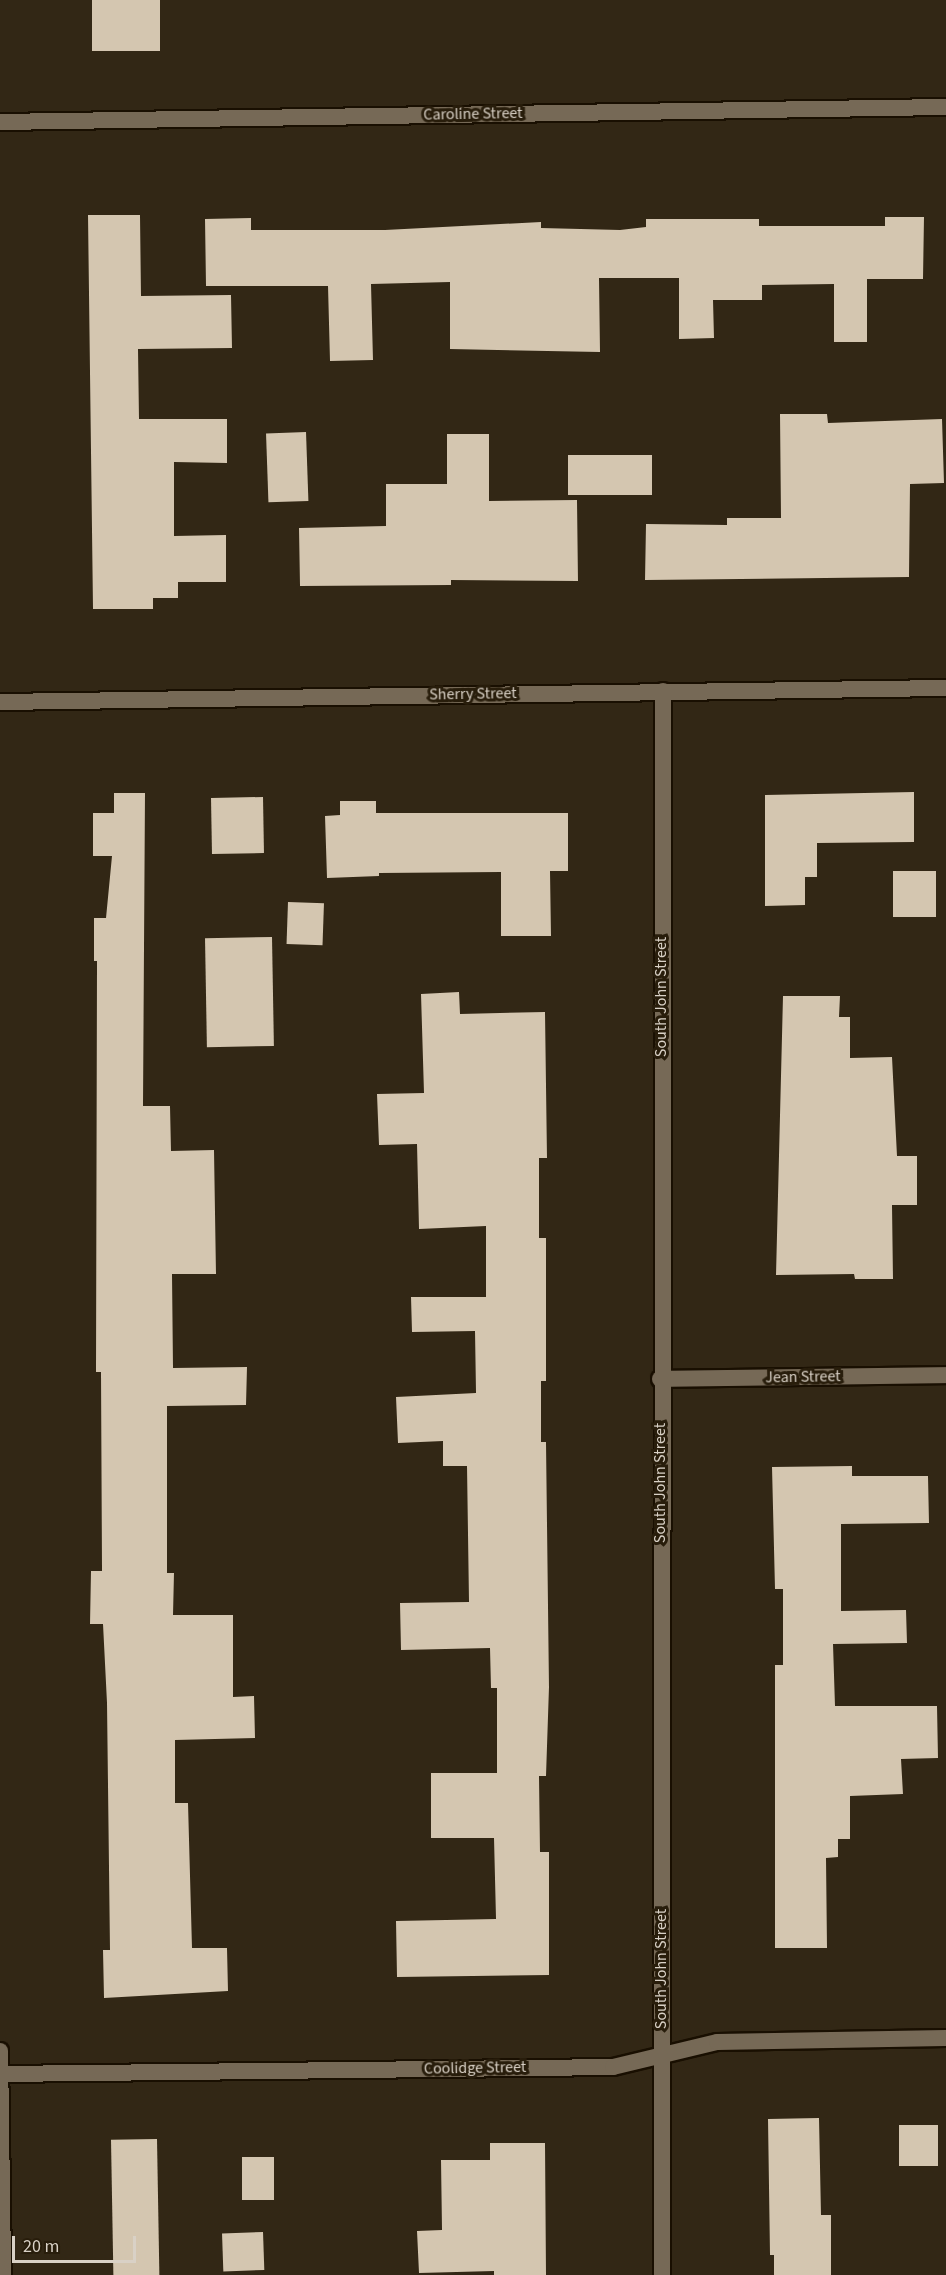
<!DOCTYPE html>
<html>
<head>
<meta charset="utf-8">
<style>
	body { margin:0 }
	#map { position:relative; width:946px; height:2275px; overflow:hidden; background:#322715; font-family:"Source Sans 3",sans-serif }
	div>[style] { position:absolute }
	.building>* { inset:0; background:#d4c6b0; transform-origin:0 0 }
	.roads { filter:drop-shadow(2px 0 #190f01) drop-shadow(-2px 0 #190f01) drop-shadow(0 2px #190f01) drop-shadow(0 -2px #190f01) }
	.minor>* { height:16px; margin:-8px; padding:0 8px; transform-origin:8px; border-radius:8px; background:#766956 }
	.tertiary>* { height:16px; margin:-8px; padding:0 8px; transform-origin:8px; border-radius:8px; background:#766956 }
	span { translate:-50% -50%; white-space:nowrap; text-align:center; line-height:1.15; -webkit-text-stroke:6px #281d0b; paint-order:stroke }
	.street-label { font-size:16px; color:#d9d1c6 }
	.scale { position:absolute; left:12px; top:2236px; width:124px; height:27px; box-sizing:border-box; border:3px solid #d9d1c6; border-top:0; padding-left:8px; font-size:18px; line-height:21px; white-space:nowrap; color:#d9d1c6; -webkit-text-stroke:4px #281d0b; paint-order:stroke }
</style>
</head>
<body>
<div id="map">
	<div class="building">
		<i style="left:92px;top:0;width:68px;height:51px"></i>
		<i style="clip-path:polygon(88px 215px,140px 215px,141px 296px,231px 295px,232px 348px,138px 349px,139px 419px,227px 419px,227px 463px,174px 462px,174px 536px,226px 535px,226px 582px,178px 582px,178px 598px,153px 598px,153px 609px,93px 609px)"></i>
		<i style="clip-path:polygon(885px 217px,924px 217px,923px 279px,867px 279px,867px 342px,834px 342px,834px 284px,762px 285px,762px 300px,713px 300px,714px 338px,679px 339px,679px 278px,599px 278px,600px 352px,450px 349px,450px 282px,371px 284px,373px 360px,330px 361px,328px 286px,206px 286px,205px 219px,251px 218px,251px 230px,385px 230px,541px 222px,541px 228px,620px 230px,646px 227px,646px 219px,759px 219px,759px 226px,885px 226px)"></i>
		<i style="clip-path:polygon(780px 414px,827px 414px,828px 423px,942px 419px,944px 483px,910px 484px,909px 577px,645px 580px,646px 524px,727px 525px,727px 518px,781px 518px)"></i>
		<i style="left:306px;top:432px;width:69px;height:40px;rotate:88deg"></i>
		<i style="clip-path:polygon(447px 434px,489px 434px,489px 501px,577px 500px,578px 581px,451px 580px,451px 585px,300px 586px,299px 528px,386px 526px,386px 484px,447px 484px)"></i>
		<i style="left:568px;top:455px;width:84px;height:40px"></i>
		<i style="clip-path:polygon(914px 792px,914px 842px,817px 843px,817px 877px,805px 877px,805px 905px,765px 906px,765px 795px)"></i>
		<i style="clip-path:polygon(114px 793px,145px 793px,143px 1106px,170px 1106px,171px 1151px,214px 1150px,216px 1274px,172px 1274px,173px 1368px,247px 1367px,246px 1405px,167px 1406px,167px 1573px,174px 1573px,173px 1615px,233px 1615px,233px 1697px,254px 1696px,255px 1738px,175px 1740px,175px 1803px,188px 1803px,192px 1948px,227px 1948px,228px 1991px,104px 1998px,103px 1950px,110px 1950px,107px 1703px,103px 1624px,90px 1624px,91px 1571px,102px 1571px,101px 1372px,96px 1372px,97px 961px,94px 961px,94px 918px,106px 918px,112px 856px,93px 856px,93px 813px,114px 813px)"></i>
		<i style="left:263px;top:797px;width:56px;height:52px;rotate:89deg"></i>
		<i style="clip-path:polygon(340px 801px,376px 801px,376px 813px,568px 813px,568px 871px,550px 871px,551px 936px,501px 936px,501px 872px,379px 873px,379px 876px,327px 878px,325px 816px,340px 815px)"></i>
		<i style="left:893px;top:871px;width:43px;height:46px"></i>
		<i style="left:288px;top:902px;width:36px;height:42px;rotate:2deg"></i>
		<i style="left:272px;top:937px;width:109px;height:67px;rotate:89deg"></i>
		<i style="clip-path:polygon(459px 992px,460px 1014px,545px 1012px,547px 1158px,539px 1158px,539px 1238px,546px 1238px,546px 1381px,541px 1381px,541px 1442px,546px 1442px,549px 1687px,546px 1776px,539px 1776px,540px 1852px,549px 1852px,549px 1975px,397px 1977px,396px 1921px,496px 1919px,494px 1838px,431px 1838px,431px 1773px,497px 1773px,497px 1688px,491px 1688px,490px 1648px,401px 1650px,400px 1603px,469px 1602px,467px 1466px,443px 1466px,443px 1441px,398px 1443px,396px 1397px,476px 1393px,475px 1331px,412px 1332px,411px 1297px,486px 1297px,486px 1226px,419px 1229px,417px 1144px,379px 1145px,377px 1094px,424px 1093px,421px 994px)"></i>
		<i style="clip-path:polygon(783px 996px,840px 996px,839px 1017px,850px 1017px,850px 1058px,892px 1057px,897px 1156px,917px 1156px,917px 1205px,892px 1205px,893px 1279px,855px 1279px,854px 1274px,776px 1275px)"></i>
		<i style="clip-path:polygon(852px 1466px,852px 1476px,928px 1476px,929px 1523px,841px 1524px,841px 1611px,906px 1610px,907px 1643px,833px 1644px,835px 1706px,937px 1706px,938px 1758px,901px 1759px,903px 1794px,850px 1796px,850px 1839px,838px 1839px,838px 1857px,826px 1858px,827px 1948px,775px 1948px,775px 1665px,783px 1665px,783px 1589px,775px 1589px,772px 1467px)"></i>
		<i style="clip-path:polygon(819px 2118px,821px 2215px,831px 2215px,831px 2275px,774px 2275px,774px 2255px,770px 2255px,768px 2119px)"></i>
		<i style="left:899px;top:2125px;width:39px;height:41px"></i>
		<i style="left:157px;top:2139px;width:136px;height:46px;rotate:89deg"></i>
		<i style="clip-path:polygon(490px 2143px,545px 2143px,546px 2275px,494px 2275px,494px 2271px,419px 2273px,417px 2231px,442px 2230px,441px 2160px,490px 2160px)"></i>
		<i style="left:242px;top:2157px;width:32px;height:43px"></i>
		<i style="left:263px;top:2232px;width:38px;height:41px;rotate:88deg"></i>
	</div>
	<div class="roads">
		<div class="minor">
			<i style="left:0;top:122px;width:946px;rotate:-0.91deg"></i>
			<i style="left:0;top:702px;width:946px;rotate:-0.85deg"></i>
			<i style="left:660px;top:1379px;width:286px;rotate:-0.8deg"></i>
			<i style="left:0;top:2074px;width:613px;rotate:-0.65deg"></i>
			<i style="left:613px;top:2067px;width:107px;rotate:-13.5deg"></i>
			<i style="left:717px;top:2042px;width:229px;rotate:-1deg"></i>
			<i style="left:662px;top:2275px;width:1584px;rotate:-89.96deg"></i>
		</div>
		<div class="tertiary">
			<i style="left:0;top:2051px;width:224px;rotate:89.2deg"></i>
		</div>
	</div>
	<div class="street-label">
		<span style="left:473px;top:114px;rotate:-1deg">Caroline Street</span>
		<span style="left:473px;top:694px;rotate:-1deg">Sherry Street</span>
		<span style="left:661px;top:997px;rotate:-90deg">South John Street</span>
		<span style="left:803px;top:1377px;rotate:-1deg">Jean Street</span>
		<span style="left:660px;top:1483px;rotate:-90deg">South John Street</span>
		<span style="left:661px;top:1969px;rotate:-90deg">South John Street</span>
		<span style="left:475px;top:2068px;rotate:-1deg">Coolidge Street</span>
	</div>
	<div class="scale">20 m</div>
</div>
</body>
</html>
